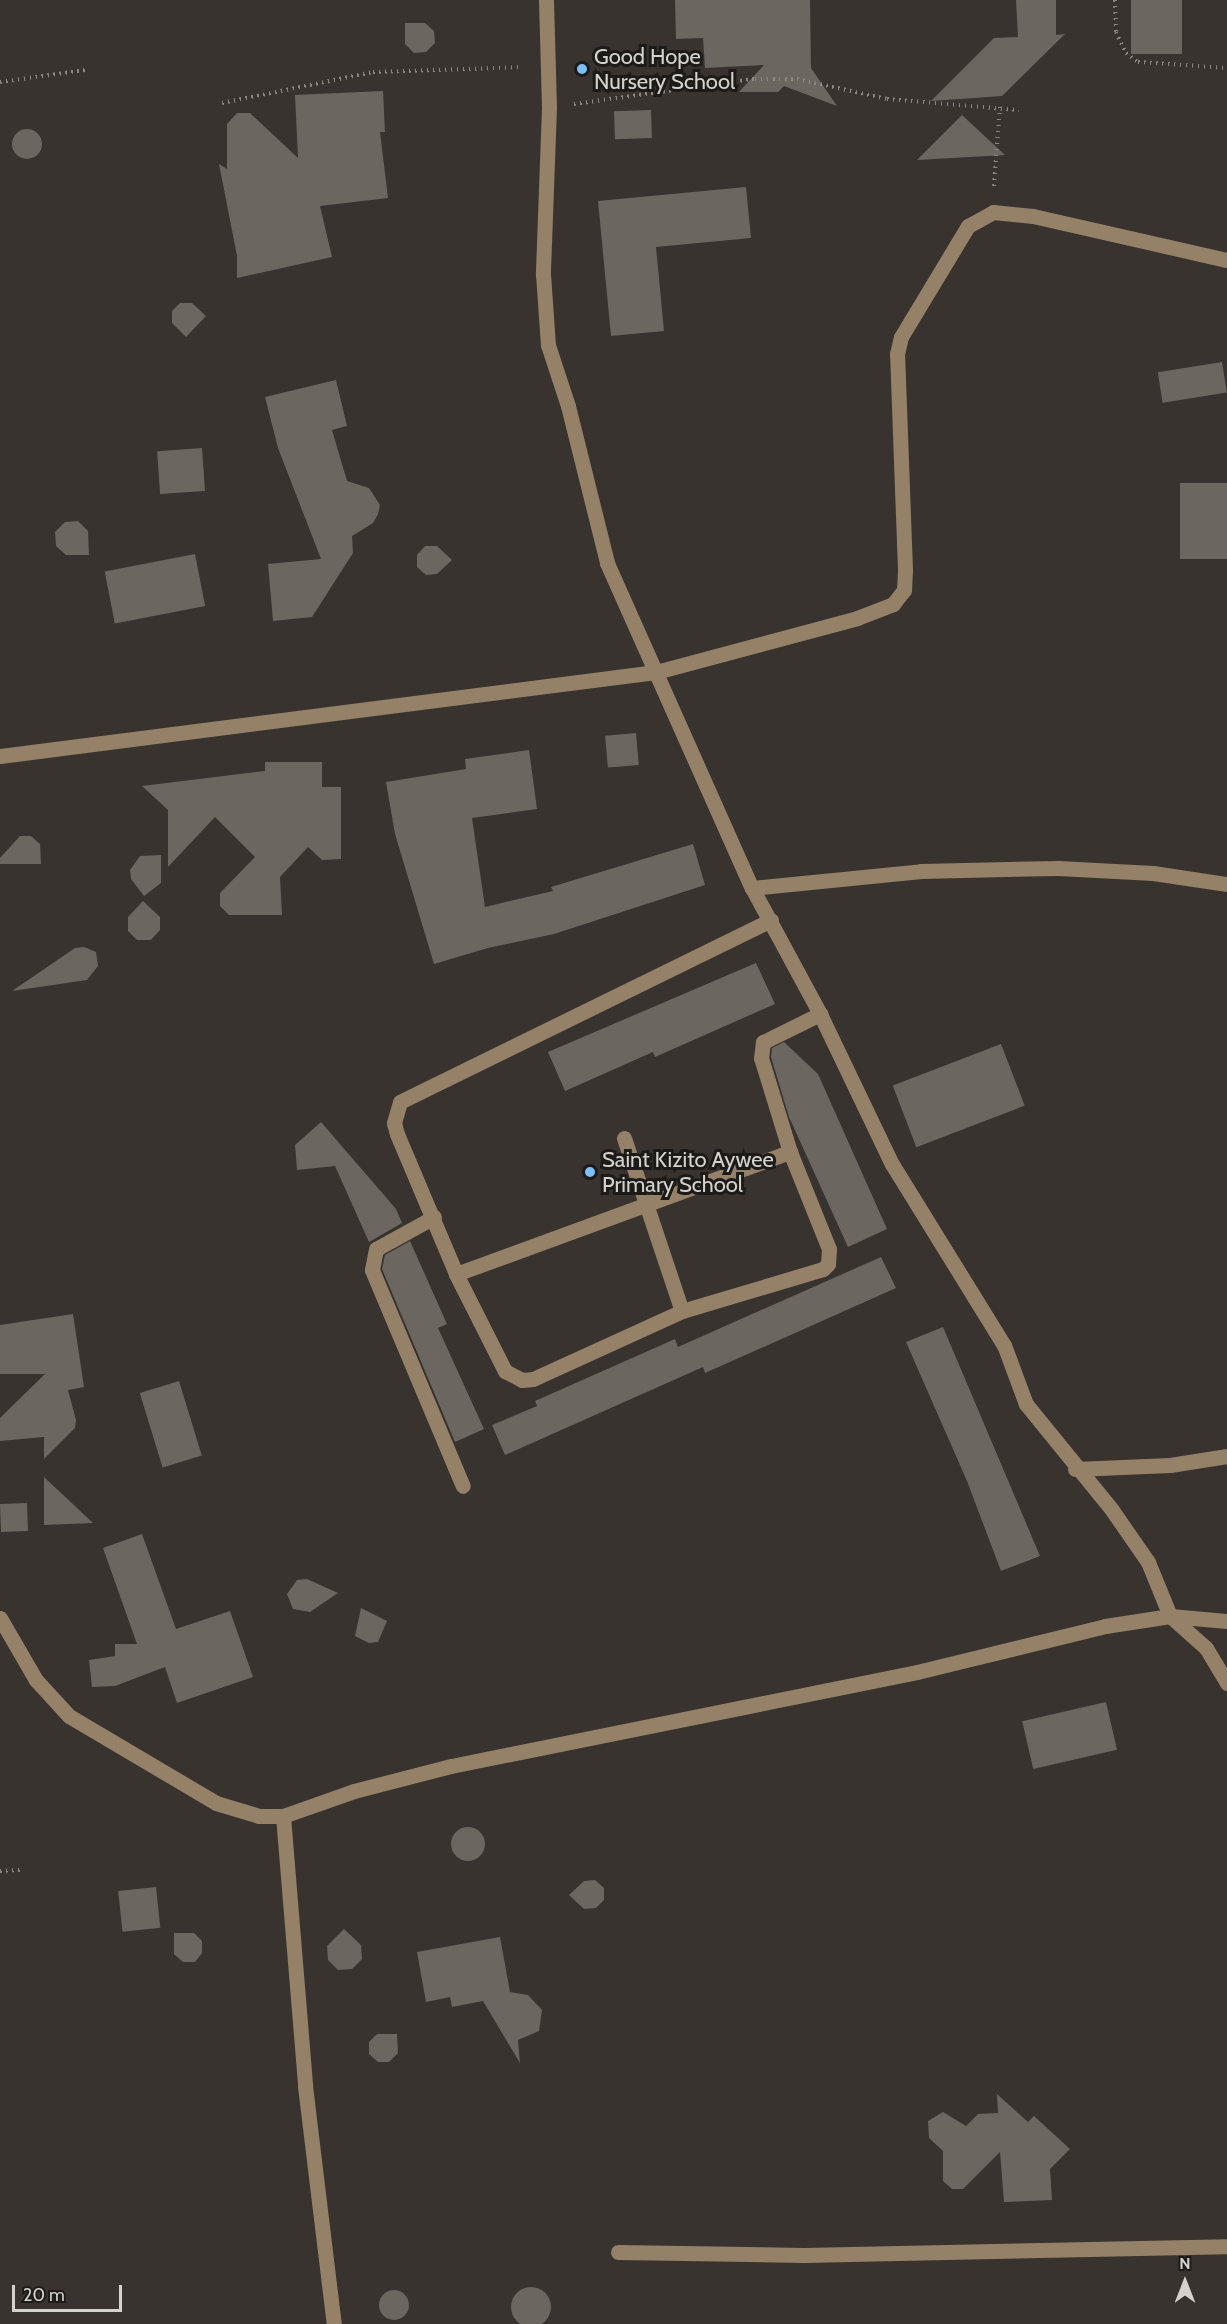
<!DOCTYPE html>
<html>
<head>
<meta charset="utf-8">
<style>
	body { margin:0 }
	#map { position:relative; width:1227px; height:2324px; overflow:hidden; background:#38332e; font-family:Cabin,sans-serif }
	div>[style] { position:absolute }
	.building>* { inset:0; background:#6b6660; transform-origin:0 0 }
	.round { border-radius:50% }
	.path>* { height:4px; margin-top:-2px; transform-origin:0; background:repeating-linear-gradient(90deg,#8b8783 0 1.5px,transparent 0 6px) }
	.minor>* { height:15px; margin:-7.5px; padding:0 7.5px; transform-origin:7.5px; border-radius:7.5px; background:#958068 }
	.dots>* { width:16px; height:16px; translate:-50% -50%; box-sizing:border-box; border:3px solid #1d1b19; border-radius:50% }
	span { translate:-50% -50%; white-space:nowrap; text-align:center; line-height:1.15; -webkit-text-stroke:6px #1d1b19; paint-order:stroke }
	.poi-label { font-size:22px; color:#d5d2ce }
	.left { translate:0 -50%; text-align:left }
	.north { position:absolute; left:1155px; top:2252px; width:60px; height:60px; -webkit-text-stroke:4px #1d1b19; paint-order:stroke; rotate:0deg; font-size:16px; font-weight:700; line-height:24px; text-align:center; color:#d5d2ce }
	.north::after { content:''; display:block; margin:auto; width:21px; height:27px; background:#d5d2ce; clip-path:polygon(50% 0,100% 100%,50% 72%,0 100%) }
	.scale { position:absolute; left:12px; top:2285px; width:110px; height:27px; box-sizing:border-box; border:3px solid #d5d2ce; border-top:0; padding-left:8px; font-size:18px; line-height:21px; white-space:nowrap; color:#d5d2ce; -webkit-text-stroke:4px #1d1b19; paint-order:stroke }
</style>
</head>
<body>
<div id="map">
	<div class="building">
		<i style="clip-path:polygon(675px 0,810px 0,811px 68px,837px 106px,784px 86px,778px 92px,739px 92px,764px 65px,705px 68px,703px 38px,676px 39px)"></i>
		<i style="clip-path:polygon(1016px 0,1056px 0,1056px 35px,1065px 34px,1002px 96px,931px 101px,994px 38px,1018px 37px)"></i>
		<i style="left:1131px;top:0;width:51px;height:54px"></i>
		<i style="clip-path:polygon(405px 23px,425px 23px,434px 31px,435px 43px,426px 52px,414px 53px,405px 44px)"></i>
		<i style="clip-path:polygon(383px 91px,385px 132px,380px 132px,388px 198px,320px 206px,332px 257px,237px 278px,237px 256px,219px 164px,227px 169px,227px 124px,237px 113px,250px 113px,298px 158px,295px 95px)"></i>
		<i style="left:651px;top:110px;width:28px;height:37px;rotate:88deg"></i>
		<i style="clip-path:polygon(962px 115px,1005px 155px,917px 160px)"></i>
		<i class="round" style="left:12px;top:129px;width:30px;height:30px"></i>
		<i style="clip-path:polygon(746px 187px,751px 238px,656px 247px,664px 331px,611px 336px,598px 201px)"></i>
		<i style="clip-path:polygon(180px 303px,192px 303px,206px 316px,186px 337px,172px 323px,172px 311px)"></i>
		<i style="left:1222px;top:362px;width:31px;height:65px;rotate:81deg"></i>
		<i style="clip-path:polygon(336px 380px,347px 426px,332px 430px,347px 481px,369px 488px,380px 505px,378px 514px,373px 523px,352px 536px,353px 553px,312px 617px,273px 621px,268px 564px,321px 559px,278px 448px,265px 397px)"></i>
		<i style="left:202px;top:448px;width:43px;height:45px;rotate:86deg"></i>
		<i style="left:1180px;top:483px;width:47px;height:76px"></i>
		<i style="clip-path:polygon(78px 521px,88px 531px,89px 555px,66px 555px,56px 546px,55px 532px,65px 522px)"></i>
		<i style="clip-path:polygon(425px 546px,437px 546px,452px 560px,437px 574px,426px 575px,417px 567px,417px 555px)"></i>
		<i style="left:195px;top:554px;width:53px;height:92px;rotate:79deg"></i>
		<i style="left:636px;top:733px;width:32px;height:31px;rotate:85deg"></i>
		<i style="clip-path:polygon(529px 750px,537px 809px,472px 818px,485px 907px,553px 891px,551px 887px,693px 844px,705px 885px,554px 934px,488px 948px,434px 964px,395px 834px,386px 782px,466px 769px,465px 759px)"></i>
		<i style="clip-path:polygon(265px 762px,322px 762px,322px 787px,341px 787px,341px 859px,322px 860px,308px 847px,280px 877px,282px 915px,229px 915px,220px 906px,220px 893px,255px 857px,215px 817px,168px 867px,168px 810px,142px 786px,265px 771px)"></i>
		<i style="clip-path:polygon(20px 836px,31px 836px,40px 844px,41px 864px,0 864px,0 858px)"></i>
		<i style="clip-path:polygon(161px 855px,161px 883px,144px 896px,131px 879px,130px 870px,140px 856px)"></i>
		<i style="clip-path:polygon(143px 901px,160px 917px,160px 930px,151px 940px,137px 940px,128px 931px,128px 917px)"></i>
		<i style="clip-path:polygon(84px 947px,96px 952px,98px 966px,87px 980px,12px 991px,75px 948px)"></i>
		<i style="clip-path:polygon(756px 963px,775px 1004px,655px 1057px,653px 1052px,565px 1091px,548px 1052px)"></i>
		<i style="clip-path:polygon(784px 1042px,818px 1074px,887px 1229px,848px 1247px,789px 1117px,771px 1057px,772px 1048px)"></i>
		<i style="left:1001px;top:1044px;width:66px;height:116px;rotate:69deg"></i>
		<i style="clip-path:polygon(321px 1122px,396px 1209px,402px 1223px,369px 1242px,335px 1166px,297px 1170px,295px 1145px)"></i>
		<i style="clip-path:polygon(410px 1241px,447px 1324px,438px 1328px,484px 1429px,455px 1442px,382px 1269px,385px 1255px)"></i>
		<i style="clip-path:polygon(881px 1257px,896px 1288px,705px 1373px,703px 1367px,505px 1455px,492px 1425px,537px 1406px,535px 1401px,675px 1339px,678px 1347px)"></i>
		<i style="clip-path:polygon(73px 1314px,84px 1387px,68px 1390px,76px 1420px,75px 1428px,44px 1459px,44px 1437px,0 1441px,0 1418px,45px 1374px,0 1374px,0 1325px)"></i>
		<i style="clip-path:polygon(943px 1327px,1040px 1556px,1001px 1571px,967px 1481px,906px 1342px)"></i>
		<i style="left:179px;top:1381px;width:78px;height:41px;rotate:73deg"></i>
		<i style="clip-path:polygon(44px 1477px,93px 1523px,44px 1525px)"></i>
		<i style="left:27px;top:1503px;width:28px;height:27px;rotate:88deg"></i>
		<i style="clip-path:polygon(142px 1534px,176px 1629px,230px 1611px,253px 1677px,177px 1703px,165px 1667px,115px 1686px,92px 1687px,89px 1660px,115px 1656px,115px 1644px,137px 1644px,103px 1548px)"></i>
		<i style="clip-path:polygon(307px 1579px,338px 1593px,310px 1612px,293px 1609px,287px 1594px,297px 1580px)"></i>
		<i style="clip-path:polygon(361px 1608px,387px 1621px,378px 1642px,369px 1643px,355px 1636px)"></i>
		<i style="left:1106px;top:1702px;width:49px;height:86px;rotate:77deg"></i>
		<i class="round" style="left:451px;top:1827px;width:34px;height:34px"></i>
		<i style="clip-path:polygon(595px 1880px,604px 1888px,604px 1900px,596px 1908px,584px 1909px,569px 1895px,584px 1881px)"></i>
		<i style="left:156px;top:1887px;width:41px;height:38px;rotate:84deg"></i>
		<i style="clip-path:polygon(344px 1929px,361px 1945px,362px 1959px,352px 1969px,338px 1970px,328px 1960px,327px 1946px)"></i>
		<i style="clip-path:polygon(174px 1933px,194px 1933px,202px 1941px,202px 1953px,195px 1962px,183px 1962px,174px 1954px)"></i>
		<i style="clip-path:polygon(500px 1937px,510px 1992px,528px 1995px,542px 2010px,539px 2031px,518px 2040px,520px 2063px,483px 2001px,452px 2007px,450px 1997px,426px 2002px,417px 1952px)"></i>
		<i style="clip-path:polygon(377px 2034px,397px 2034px,398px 2053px,389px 2062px,378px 2062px,369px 2054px,369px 2042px)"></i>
		<i style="clip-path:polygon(997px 2094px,1028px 2122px,1034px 2116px,1070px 2149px,1050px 2169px,1052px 2200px,1004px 2202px,1000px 2152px,963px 2189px,952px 2189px,943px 2181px,943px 2151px,929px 2138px,928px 2121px,943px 2112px,966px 2126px,978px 2114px,998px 2113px)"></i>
		<i class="round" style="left:511px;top:2287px;width:40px;height:40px"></i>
		<i class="round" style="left:379px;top:2290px;width:30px;height:30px"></i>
	</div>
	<div class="path">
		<i style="left:1115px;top:0;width:32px;rotate:88deg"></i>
		<i style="left:1116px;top:32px;width:23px;rotate:65deg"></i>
		<i style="left:1126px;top:53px;width:15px;rotate:37deg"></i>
		<i style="left:1138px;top:62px;width:89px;rotate:3.9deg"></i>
		<i style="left:0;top:82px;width:86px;rotate:-8deg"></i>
		<i style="left:222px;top:103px;width:154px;rotate:-11.6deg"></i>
		<i style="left:373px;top:72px;width:148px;rotate:-1.9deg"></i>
		<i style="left:574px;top:104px;width:183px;rotate:-7.9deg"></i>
		<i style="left:755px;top:79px;width:42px"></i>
		<i style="left:797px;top:79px;width:92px;rotate:12.5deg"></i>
		<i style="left:887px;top:99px;width:132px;rotate:4.8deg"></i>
		<i style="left:994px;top:186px;width:80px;rotate:-85.7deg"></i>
		<i style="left:0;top:1871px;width:22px;rotate:-3deg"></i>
	</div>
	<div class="minor">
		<i style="left:546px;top:0;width:107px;rotate:88.4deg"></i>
		<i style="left:549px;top:107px;width:167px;rotate:92.1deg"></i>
		<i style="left:543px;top:274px;width:71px;rotate:86deg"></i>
		<i style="left:548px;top:345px;width:64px;rotate:71.8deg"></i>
		<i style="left:568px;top:406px;width:162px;rotate:76deg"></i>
		<i style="left:607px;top:563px;width:356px;rotate:66deg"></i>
		<i style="left:752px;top:888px;width:143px;rotate:61.6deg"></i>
		<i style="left:820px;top:1014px;width:166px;rotate:64.4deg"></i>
		<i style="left:892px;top:1164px;width:213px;rotate:58.3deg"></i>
		<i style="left:1004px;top:1345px;width:63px;rotate:69.6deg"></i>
		<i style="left:1026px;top:1404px;width:136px;rotate:50.9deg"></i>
		<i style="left:1112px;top:1510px;width:63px;rotate:55.3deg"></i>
		<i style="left:1148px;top:1562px;width:58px;rotate:67.8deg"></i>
		<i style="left:1170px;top:1616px;width:48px;rotate:41.6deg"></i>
		<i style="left:1206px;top:1648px;width:41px;rotate:59deg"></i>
		<i style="left:0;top:756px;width:661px;rotate:-7.3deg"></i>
		<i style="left:656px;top:672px;width:208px;rotate:-15deg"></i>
		<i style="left:857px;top:618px;width:39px;rotate:-21deg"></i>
		<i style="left:893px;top:604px;width:18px;rotate:-52deg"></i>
		<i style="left:904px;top:590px;width:20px;rotate:-87deg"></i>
		<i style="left:905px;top:570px;width:216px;rotate:-92.1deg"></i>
		<i style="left:897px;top:354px;width:17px;rotate:-77deg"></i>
		<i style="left:901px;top:337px;width:130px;rotate:-58.9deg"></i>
		<i style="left:968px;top:226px;width:29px;rotate:-29deg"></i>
		<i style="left:993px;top:212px;width:40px;rotate:5.7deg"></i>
		<i style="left:1033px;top:216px;width:199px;rotate:12.8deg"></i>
		<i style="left:752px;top:888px;width:170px;rotate:-5.7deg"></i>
		<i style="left:921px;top:871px;width:137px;rotate:-1.3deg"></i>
		<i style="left:1058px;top:868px;width:95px;rotate:3deg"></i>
		<i style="left:1153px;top:873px;width:75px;rotate:8.5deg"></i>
		<i style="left:771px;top:920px;width:413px;rotate:153.9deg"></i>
		<i style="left:400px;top:1102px;width:22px;rotate:106deg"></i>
		<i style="left:394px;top:1123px;width:11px;rotate:75deg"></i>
		<i style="left:397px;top:1134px;width:152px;rotate:67.1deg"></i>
		<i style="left:456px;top:1274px;width:109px;rotate:63.2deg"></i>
		<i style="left:505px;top:1371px;width:19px;rotate:28deg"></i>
		<i style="left:522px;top:1380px;width:11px;rotate:-5deg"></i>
		<i style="left:533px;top:1379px;width:164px;rotate:-24.5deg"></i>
		<i style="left:682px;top:1311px;width:147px;rotate:-16.6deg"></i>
		<i style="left:823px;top:1269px;width:7px;rotate:-45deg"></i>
		<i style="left:828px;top:1264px;width:15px;rotate:-86deg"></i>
		<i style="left:829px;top:1249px;width:105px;rotate:-111.9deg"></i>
		<i style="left:790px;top:1152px;width:98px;rotate:-107.1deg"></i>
		<i style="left:761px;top:1058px;width:16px;rotate:-83deg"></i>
		<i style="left:763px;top:1042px;width:64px;rotate:-26.2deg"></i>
		<i style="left:624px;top:1138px;width:182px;rotate:71.5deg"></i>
		<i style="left:434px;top:1217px;width:66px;rotate:151.1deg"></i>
		<i style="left:376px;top:1249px;width:21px;rotate:101deg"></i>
		<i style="left:372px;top:1270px;width:234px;rotate:67.2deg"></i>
		<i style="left:456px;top:1274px;width:356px;rotate:-20.1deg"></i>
		<i style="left:1075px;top:1469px;width:95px;rotate:-2.4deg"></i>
		<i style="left:1170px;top:1465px;width:58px;rotate:-9deg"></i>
		<i style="left:0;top:1618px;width:72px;rotate:59.9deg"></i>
		<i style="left:36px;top:1680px;width:49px;rotate:47.5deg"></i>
		<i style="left:69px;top:1716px;width:171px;rotate:30.6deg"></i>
		<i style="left:216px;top:1803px;width:45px;rotate:16.8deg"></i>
		<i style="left:259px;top:1816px;width:24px"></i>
		<i style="left:283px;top:1816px;width:75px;rotate:-19.4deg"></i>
		<i style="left:354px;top:1791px;width:100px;rotate:-14.5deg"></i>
		<i style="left:451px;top:1766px;width:475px;rotate:-11.4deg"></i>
		<i style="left:917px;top:1672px;width:194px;rotate:-13.7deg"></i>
		<i style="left:1105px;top:1626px;width:66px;rotate:-8.7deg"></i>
		<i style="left:1170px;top:1616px;width:57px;rotate:5deg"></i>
		<i style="left:283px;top:1816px;width:271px;rotate:85.3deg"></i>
		<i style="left:305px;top:2086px;width:240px;rotate:83.1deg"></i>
		<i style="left:618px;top:2252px;width:186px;rotate:0.9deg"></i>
		<i style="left:804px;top:2255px;width:423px;rotate:-1.2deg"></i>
	</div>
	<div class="dots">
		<i style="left:582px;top:69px;background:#7ebef9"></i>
		<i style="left:590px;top:1172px;background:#7ebef9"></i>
	</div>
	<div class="poi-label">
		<span class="left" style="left:594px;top:69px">Good Hope<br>Nursery School</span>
		<span class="left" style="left:602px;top:1172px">Saint Kizito Aywee<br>Primary School</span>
	</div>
	<div class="north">N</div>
	<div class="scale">20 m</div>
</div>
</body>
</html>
